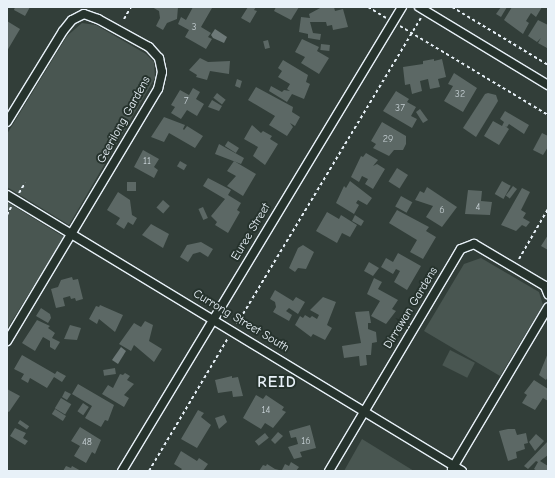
<!DOCTYPE html>
<html>
<head>
<meta charset="utf-8">
<style>
	body { margin:0 }
	#map { position:relative; width:555px; height:478px; overflow:hidden; background:#323e39; font-family:"Comic Neue",sans-serif }
	div>[style] { position:absolute }
	.green>* { inset:0; background:#495651; transform-origin:0 0 }
	.water>* { inset:0; background:#6d7978 }
	.building>* { inset:0; background:#5c6865; transform-origin:0 0 }
	.path>* { height:2px; margin-top:-1px; transform-origin:0; background:repeating-linear-gradient(90deg,#e8f1f8 0 3px,transparent 0 6px) }
	.roads { filter:drop-shadow(1px 0 #e8f1f8) drop-shadow(-1px 0 #e8f1f8) drop-shadow(0 1px #e8f1f8) drop-shadow(0 -1px #e8f1f8) }
	.street>* { height:8px; margin:-4px; padding:0 4px; transform-origin:4px; border-radius:4px; background:#26332d }
	span { translate:-50% -50%; white-space:nowrap; text-align:center; line-height:1.15; -webkit-text-stroke:4px #26332d; paint-order:stroke }
	.number-label { font-size:10px; color:#c5cfd3 }
	.number-label span { -webkit-text-stroke-width:0 }
	.street-label { font-size:12px; color:#e8f1f8 }
	.district-label { font-size:16px; color:#e8f1f8; font-weight:700; letter-spacing:1px }
	.frame { position:absolute; inset:0; border:8px solid #e8f1f8; pointer-events:none }
</style>
</head>
<body>
<div id="map">
	<div class="green">
		<i style="clip-path:polygon(82px 23px,96px 25px,146px 54px,154px 62px,155px 78px,69px 225px,7px 187px,7px 134px,67px 36px)"></i>
		<i style="clip-path:polygon(7px 202px,64px 237px,7px 329px)"></i>
		<i style="clip-path:polygon(481px 258px,539px 292px,543px 305px,500px 376px,424px 331px,464px 264px)"></i>
		<i style="left:450px;top:350px;width:28px;height:17px;rotate:27deg"></i>
		<i style="clip-path:polygon(362px 439px,414px 471px,344px 471px)"></i>
	</div>
	<div class="water">
		<i style="clip-path:polygon(215px 29px,227px 37px,224px 43px,213px 38px,211px 35px)"></i>
		<i style="clip-path:polygon(121px 347px,126px 351px,118px 364px,112px 360px)"></i>
	</div>
	<div class="building">
		<i style="clip-path:polygon(15px 7px,30px 7px,25px 16px,14px 10px)"></i>
		<i style="clip-path:polygon(152px 7px,178px 7px,177px 19px,167px 23px,163px 30px,156px 26px,160px 18px,159px 11px)"></i>
		<i style="clip-path:polygon(193px 7px,212px 8px,201px 27px,211px 33px,208px 37px,212px 39px,206px 49px,185px 37px,189px 30px,178px 24px,181px 17px,186px 20px)"></i>
		<i style="clip-path:polygon(248px 7px,256px 7px,254px 10px,257px 11px,250px 23px,241px 18px)"></i>
		<i style="clip-path:polygon(276px 7px,299px 7px,291px 20px,274px 11px)"></i>
		<i style="clip-path:polygon(322px 7px,334px 7px,335px 11px,343px 9px,348px 27px,333px 30px,332px 25px,327px 26px,326px 22px,310px 22px,313px 33px,321px 34px,320px 40px,308px 38px,308px 34px,299px 32px,301px 17px,310px 18px,309px 14px)"></i>
		<i style="clip-path:polygon(501px 7px,507px 7px,501px 17px,496px 14px)"></i>
		<i style="clip-path:polygon(512px 7px,542px 7px,536px 17px,531px 13px,526px 21px,529px 23px,523px 34px,504px 20px)"></i>
		<i style="clip-path:polygon(538px 20px,548px 25px,547px 48px,538px 43px,541px 38px,537px 42px,528px 36px)"></i>
		<i style="clip-path:polygon(7px 21px,20px 29px,7px 51px)"></i>
		<i style="clip-path:polygon(302px 39px,319px 47px,317px 51px,329px 58px,319px 74px,301px 63px,305px 57px,295px 52px)"></i>
		<i style="left:268px;top:40px;width:8px;height:5px;rotate:76deg"></i>
		<i style="left:321px;top:44px;width:9px;height:6px;rotate:6deg"></i>
		<i style="clip-path:polygon(200px 58px,208px 62px,230px 61px,229px 74px,210px 71px,207px 80px,196px 77px,197px 75px,189px 70px)"></i>
		<i style="clip-path:polygon(434px 59px,434px 61px,442px 59px,446px 77px,438px 79px,440px 87px,430px 89px,428px 79px,420px 81px,422px 91px,412px 94px,410px 84px,405px 85px,403px 67px,423px 64px,423px 61px)"></i>
		<i style="clip-path:polygon(283px 60px,308px 75px,306px 82px,310px 84px,304px 99px,292px 94px,287px 102px,269px 91px,271px 86px,282px 92px,284px 90px,290px 91px,287px 89px,290px 84px,278px 77px,282px 71px,278px 68px)"></i>
		<i style="clip-path:polygon(454px 73px,477px 88px,463px 112px,444px 101px,453px 86px,448px 84px)"></i>
		<i style="clip-path:polygon(237px 79px,242px 81px,240px 88px,235px 86px)"></i>
		<i style="clip-path:polygon(256px 87px,293px 107px,292px 112px,300px 117px,295px 126px,290px 123px,293px 127px,287px 136px,269px 125px,275px 116px,248px 100px)"></i>
		<i style="clip-path:polygon(193px 88px,200px 92px,196px 99px,204px 104px,197px 116px,187px 110px,181px 119px,171px 113px,175px 107px,171px 105px,180px 90px,189px 95px)"></i>
		<i style="clip-path:polygon(396px 91px,409px 99px,407px 102px,416px 107px,411px 116px,417px 119px,412px 128px,383px 111px)"></i>
		<i style="left:217px;top:93px;width:11px;height:6px;rotate:38deg"></i>
		<i style="clip-path:polygon(488px 93px,496px 95px,498px 101px,476px 137px,463px 128px,485px 94px)"></i>
		<i style="clip-path:polygon(212px 100px,222px 106px,219px 111px,208px 107px)"></i>
		<i style="clip-path:polygon(420px 109px,428px 120px,423px 123px,416px 112px)"></i>
		<i style="clip-path:polygon(505px 111px,529px 125px,524px 134px,509px 124px,507px 127px,505px 126px,509px 129px,499px 145px,484px 136px,493px 121px,502px 126px,504px 122px,500px 119px)"></i>
		<i style="clip-path:polygon(164px 117px,185px 125px,183px 129px,184px 130px,187px 126px,203px 136px,195px 148px,169px 133px,164px 142px,151px 137px)"></i>
		<i style="clip-path:polygon(382px 122px,406px 136px,406px 144px,403px 150px,394px 150px,389px 156px,373px 148px,376px 144px,371px 141px)"></i>
		<i style="clip-path:polygon(252px 125px,261px 133px,263px 131px,272px 136px,270px 139px,278px 144px,265px 165px,253px 156px,258px 147px,244px 139px)"></i>
		<i style="clip-path:polygon(542px 133px,548px 136px,548px 147px,543px 155px,533px 150px)"></i>
		<i style="left:228px;top:141px;width:13px;height:6px;rotate:32deg"></i>
		<i style="clip-path:polygon(219px 144px,244px 158px,241px 164px,215px 154px)"></i>
		<i style="clip-path:polygon(143px 150px,159px 159px,154px 167px,158px 170px,154px 178px,134px 167px)"></i>
		<i style="clip-path:polygon(366px 153px,378px 160px,373px 166px,377px 164px,385px 169px,373px 189px,365px 184px,368px 179px,362px 176px,359px 182px,351px 177px,361px 156px,363px 157px)"></i>
		<i style="left:180px;top:161px;width:8px;height:6px;rotate:30deg"></i>
		<i style="clip-path:polygon(234px 161px,256px 174px,243px 196px,227px 186px,236px 176px,227px 171px)"></i>
		<i style="left:397px;top:168px;width:13px;height:16px;rotate:32deg"></i>
		<i style="clip-path:polygon(208px 178px,231px 190px,228px 195px,241px 203px,237px 210px,240px 212px,228px 233px,215px 225px,217px 222px,211px 216px,225px 199px,203px 186px)"></i>
		<i style="clip-path:polygon(350px 181px,372px 198px,367px 205px,358px 200px,356px 203px,359px 205px,354px 214px,336px 203px,344px 186px,346px 188px)"></i>
		<i style="left:502px;top:181px;width:10px;height:15px;rotate:29deg"></i>
		<i style="left:127px;top:182px;width:9px;height:9px"></i>
		<i style="left:513px;top:186px;width:5px;height:12px;rotate:37deg"></i>
		<i style="clip-path:polygon(427px 187px,457px 207px,442px 227px,426px 217px,433px 206px,415px 200px,420px 191px,424px 193px)"></i>
		<i style="clip-path:polygon(522px 188px,530px 192px,521px 210px,526px 213px,523px 218px,530px 222px,526px 227px,522px 225px,516px 231px,501px 225px)"></i>
		<i style="clip-path:polygon(468px 190px,482px 191px,481px 201px,492px 202px,490px 215px,465px 214px)"></i>
		<i style="clip-path:polygon(118px 192px,130px 200px,132px 215px,137px 218px,133px 225px,128px 222px,124px 229px,116px 224px,120px 218px,107px 210px)"></i>
		<i style="left:401px;top:196px;width:13px;height:12px;rotate:29deg"></i>
		<i style="left:163px;top:200px;width:9px;height:10px;rotate:41deg"></i>
		<i style="left:203px;top:207px;width:12px;height:5px;rotate:66deg"></i>
		<i style="clip-path:polygon(397px 210px,429px 227px,426px 231px,436px 237px,423px 259px,410px 252px,417px 240px,389px 223px)"></i>
		<i style="clip-path:polygon(327px 212px,339px 219px,341px 215px,357px 225px,350px 237px,342px 233px,337px 243px,316px 231px)"></i>
		<i style="clip-path:polygon(355px 215px,364px 221px,361px 226px,352px 221px)"></i>
		<i style="clip-path:polygon(151px 224px,169px 234px,163px 248px,142px 235px)"></i>
		<i style="clip-path:polygon(548px 235px,548px 250px,541px 246px)"></i>
		<i style="clip-path:polygon(201px 242px,213px 249px,208px 257px,200px 252px,193px 254px,188px 262px,180px 257px,187px 245px)"></i>
		<i style="clip-path:polygon(303px 245px,314px 252px,306px 269px,298px 268px,295px 272px,289px 268px,298px 248px)"></i>
		<i style="clip-path:polygon(398px 253px,421px 266px,407px 290px,394px 282px,400px 271px,396px 269px,393px 274px,381px 267px,386px 258px,393px 262px)"></i>
		<i style="clip-path:polygon(369px 262px,379px 268px,373px 276px,364px 271px)"></i>
		<i style="clip-path:polygon(72px 277px,73px 280px,78px 279px,83px 299px,76px 301px,75px 298px,71px 299px,70px 296px,63px 298px,65px 306px,56px 308px,51px 289px,58px 287px,61px 280px)"></i>
		<i style="clip-path:polygon(374px 278px,382px 282px,378px 289px,398px 300px,392px 309px,396px 311px,386px 324px,371px 316px,380px 301px,367px 294px)"></i>
		<i style="clip-path:polygon(275px 290px,293px 301px,296px 297px,305px 302px,298px 314px,289px 308px,286px 311px,292px 315px,289px 321px,273px 312px,276px 307px,275px 302px,270px 299px)"></i>
		<i style="clip-path:polygon(323px 297px,336px 302px,327px 325px,332px 328px,325px 340px,313px 334px,311px 337px,295px 325px,300px 316px,303px 318px,305px 315px,310px 318px,312px 316px,317px 319px,319px 315px,310px 310px)"></i>
		<i style="clip-path:polygon(100px 305px,123px 315px,115px 332px,99px 319px,97px 324px,89px 319px,96px 306px,99px 307px)"></i>
		<i style="clip-path:polygon(41px 308px,50px 314px,51px 318px,48px 323px,36px 316px)"></i>
		<i style="clip-path:polygon(369px 311px,371px 323px,368px 323px,368px 329px,376px 332px,377px 342px,372px 343px,371px 355px,366px 355px,367px 365px,360px 366px,359px 356px,344px 358px,342px 346px,361px 343px,355px 312px)"></i>
		<i style="clip-path:polygon(37px 320px,50px 326px,48px 328px,55px 333px,52px 338px,60px 342px,55px 350px,50px 347px,50px 341px,43px 337px,35px 351px,22px 343px)"></i>
		<i style="clip-path:polygon(145px 321px,153px 325px,149px 341px,162px 349px,154px 362px,134px 345px,131px 351px,119px 344px,134px 323px,141px 327px)"></i>
		<i style="clip-path:polygon(70px 325px,81px 328px,77px 340px,64px 339px)"></i>
		<i style="clip-path:polygon(548px 353px,548px 377px,546px 380px,539px 375px)"></i>
		<i style="clip-path:polygon(22px 355px,55px 374px,57px 371px,66px 376px,62px 382px,54px 377px,47px 388px,30px 378px,28px 383px,21px 379px,24px 374px,14px 369px)"></i>
		<i style="left:115px;top:368px;width:6px;height:12px;rotate:81deg"></i>
		<i style="clip-path:polygon(125px 373px,130px 376px,127px 380px,134px 384px,124px 395px,129px 398px,124px 407px,102px 394px,108px 385px,113px 388px,120px 374px,123px 375px)"></i>
		<i style="clip-path:polygon(232px 376px,232px 378px,238px 377px,243px 396px,233px 397px,232px 391px,218px 393px,215px 380px)"></i>
		<i style="clip-path:polygon(534px 380px,548px 389px,548px 401px,543px 398px,535px 410px,522px 403px,527px 395px,524px 393px)"></i>
		<i style="clip-path:polygon(78px 384px,114px 405px,108px 421px,105px 420px,101px 427px,85px 418px,92px 406px,72px 394px)"></i>
		<i style="clip-path:polygon(7px 389px,20px 396px,9px 412px,7px 411px)"></i>
		<i style="clip-path:polygon(65px 391px,71px 394px,67px 400px,62px 397px)"></i>
		<i style="clip-path:polygon(256px 395px,263px 399px,266px 395px,284px 407px,282px 410px,286px 412px,273px 428px,265px 423px,261px 429px,243px 418px)"></i>
		<i style="left:61px;top:398px;width:12px;height:12px;rotate:31deg"></i>
		<i style="left:83px;top:403px;width:7px;height:10px;rotate:34deg"></i>
		<i style="left:55px;top:409px;width:13px;height:6px;rotate:32deg"></i>
		<i style="clip-path:polygon(198px 410px,204px 413px,201px 417px,211px 425px,197px 448px,181px 439px)"></i>
		<i style="clip-path:polygon(224px 415px,227px 422px,219px 429px,215px 418px)"></i>
		<i style="left:20px;top:420px;width:11px;height:4px;rotate:34deg"></i>
		<i style="clip-path:polygon(310px 425px,316px 448px,300px 452px,302px 457px,294px 459px,288px 447px,298px 444px,296px 437px,291px 438px,289px 431px)"></i>
		<i style="clip-path:polygon(80px 427px,101px 440px,95px 454px,92px 452px,86px 463px,74px 456px,80px 446px,71px 441px)"></i>
		<i style="clip-path:polygon(15px 428px,26px 433px,23px 438px,28px 441px,25px 445px,10px 436px)"></i>
		<i style="clip-path:polygon(508px 429px,515px 429px,517px 435px,526px 433px,528px 443px,524px 444px,525px 449px,516px 452px,517px 458px,508px 461px,499px 431px)"></i>
		<i style="clip-path:polygon(278px 432px,283px 436px,275px 444px,271px 440px)"></i>
		<i style="left:265px;top:433px;width:6px;height:13px;rotate:51deg"></i>
		<i style="clip-path:polygon(536px 434px,544px 441px,535px 451px,529px 442px)"></i>
		<i style="clip-path:polygon(548px 441px,548px 455px,540px 461px,548px 466px,548px 471px,537px 471px,534px 469px,538px 462px,536px 461px,528px 469px,524px 466px)"></i>
		<i style="clip-path:polygon(181px 451px,197px 461px,199px 458px,208px 464px,203px 471px,180px 471px,182px 469px,174px 464px)"></i>
		<i style="clip-path:polygon(291px 462px,299px 467px,296px 471px,282px 470px,285px 464px,289px 466px)"></i>
		<i style="clip-path:polygon(267px 464px,275px 469px,283px 471px,259px 471px,263px 465px,266px 466px)"></i>
		<i style="clip-path:polygon(66px 466px,71px 468px,72px 466px,81px 471px,63px 471px)"></i>
	</div>
	<div class="path">
		<i style="left:368px;top:7px;width:21px;rotate:31deg"></i>
		<i style="left:452px;top:7px;width:112px;rotate:31.1deg"></i>
		<i style="left:124px;top:19px;width:14px;rotate:-60deg"></i>
		<i style="left:400px;top:26px;width:173px;rotate:31deg"></i>
		<i style="left:19px;top:193px;width:12px;rotate:-59deg"></i>
		<i style="left:7px;top:215px;width:9px;rotate:-63deg"></i>
		<i style="left:519px;top:259px;width:58px;rotate:-59.9deg"></i>
		<i style="left:237px;top:324px;width:357px;rotate:-59deg"></i>
		<i style="left:149px;top:471px;width:155px;rotate:-59.3deg"></i>
	</div>
	<div class="roads">
		<div class="street">
			<i style="left:419px;top:7px;width:151px;rotate:31.2deg"></i>
			<i style="left:7px;top:122px;width:107px;rotate:-58.4deg"></i>
			<i style="left:63px;top:31px;width:14px;rotate:-51deg"></i>
			<i style="left:72px;top:20px;width:13px;rotate:-27deg"></i>
			<i style="left:84px;top:14px;width:15px;rotate:20deg"></i>
			<i style="left:98px;top:19px;width:58px;rotate:28.8deg"></i>
			<i style="left:149px;top:47px;width:15px;rotate:48deg"></i>
			<i style="left:159px;top:58px;width:14px;rotate:78deg"></i>
			<i style="left:162px;top:72px;width:17px;rotate:103deg"></i>
			<i style="left:158px;top:89px;width:294px;rotate:120.9deg"></i>
			<i style="left:7px;top:195px;width:532px;rotate:31.24deg"></i>
			<i style="left:452px;top:469px;width:188px;rotate:-59.3deg"></i>
			<i style="left:122px;top:471px;width:542px;rotate:-58.89deg"></i>
			<i style="left:329px;top:471px;width:258px;rotate:-59.3deg"></i>
			<i style="left:461px;top:249px;width:14px;rotate:-21deg"></i>
			<i style="left:474px;top:244px;width:82px;rotate:30.6deg"></i>
			<i style="left:545px;top:286px;width:9px;rotate:69deg"></i>
		</div>
	</div>
	<div class="number-label">
		<span style="left:194px;top:28px">3</span>
		<span style="left:460px;top:95px">32</span>
		<span style="left:186px;top:102px">7</span>
		<span style="left:400px;top:109px">37</span>
		<span style="left:388px;top:140px">29</span>
		<span style="left:147px;top:162px">11</span>
		<span style="left:478px;top:208px">4</span>
		<span style="left:442px;top:211px">6</span>
		<span style="left:266px;top:411px">14</span>
		<span style="left:306px;top:442px">16</span>
		<span style="left:87px;top:443px">48</span>
	</div>
	<div class="street-label">
		<span style="left:124px;top:120px;rotate:-61deg">Geerilong Gardens</span>
		<span style="left:251px;top:232px;rotate:-59deg">Euree Street</span>
		<span style="left:411px;top:308px;rotate:-59deg">Dirrawan Gardens</span>
		<span style="left:241px;top:321px;rotate:31deg">Currong Street South</span>
	</div>
	<div class="district-label">
		<span style="left:277px;top:382px">REID</span>
	</div>
	<div class="frame"></div>
</div>
</body>
</html>
